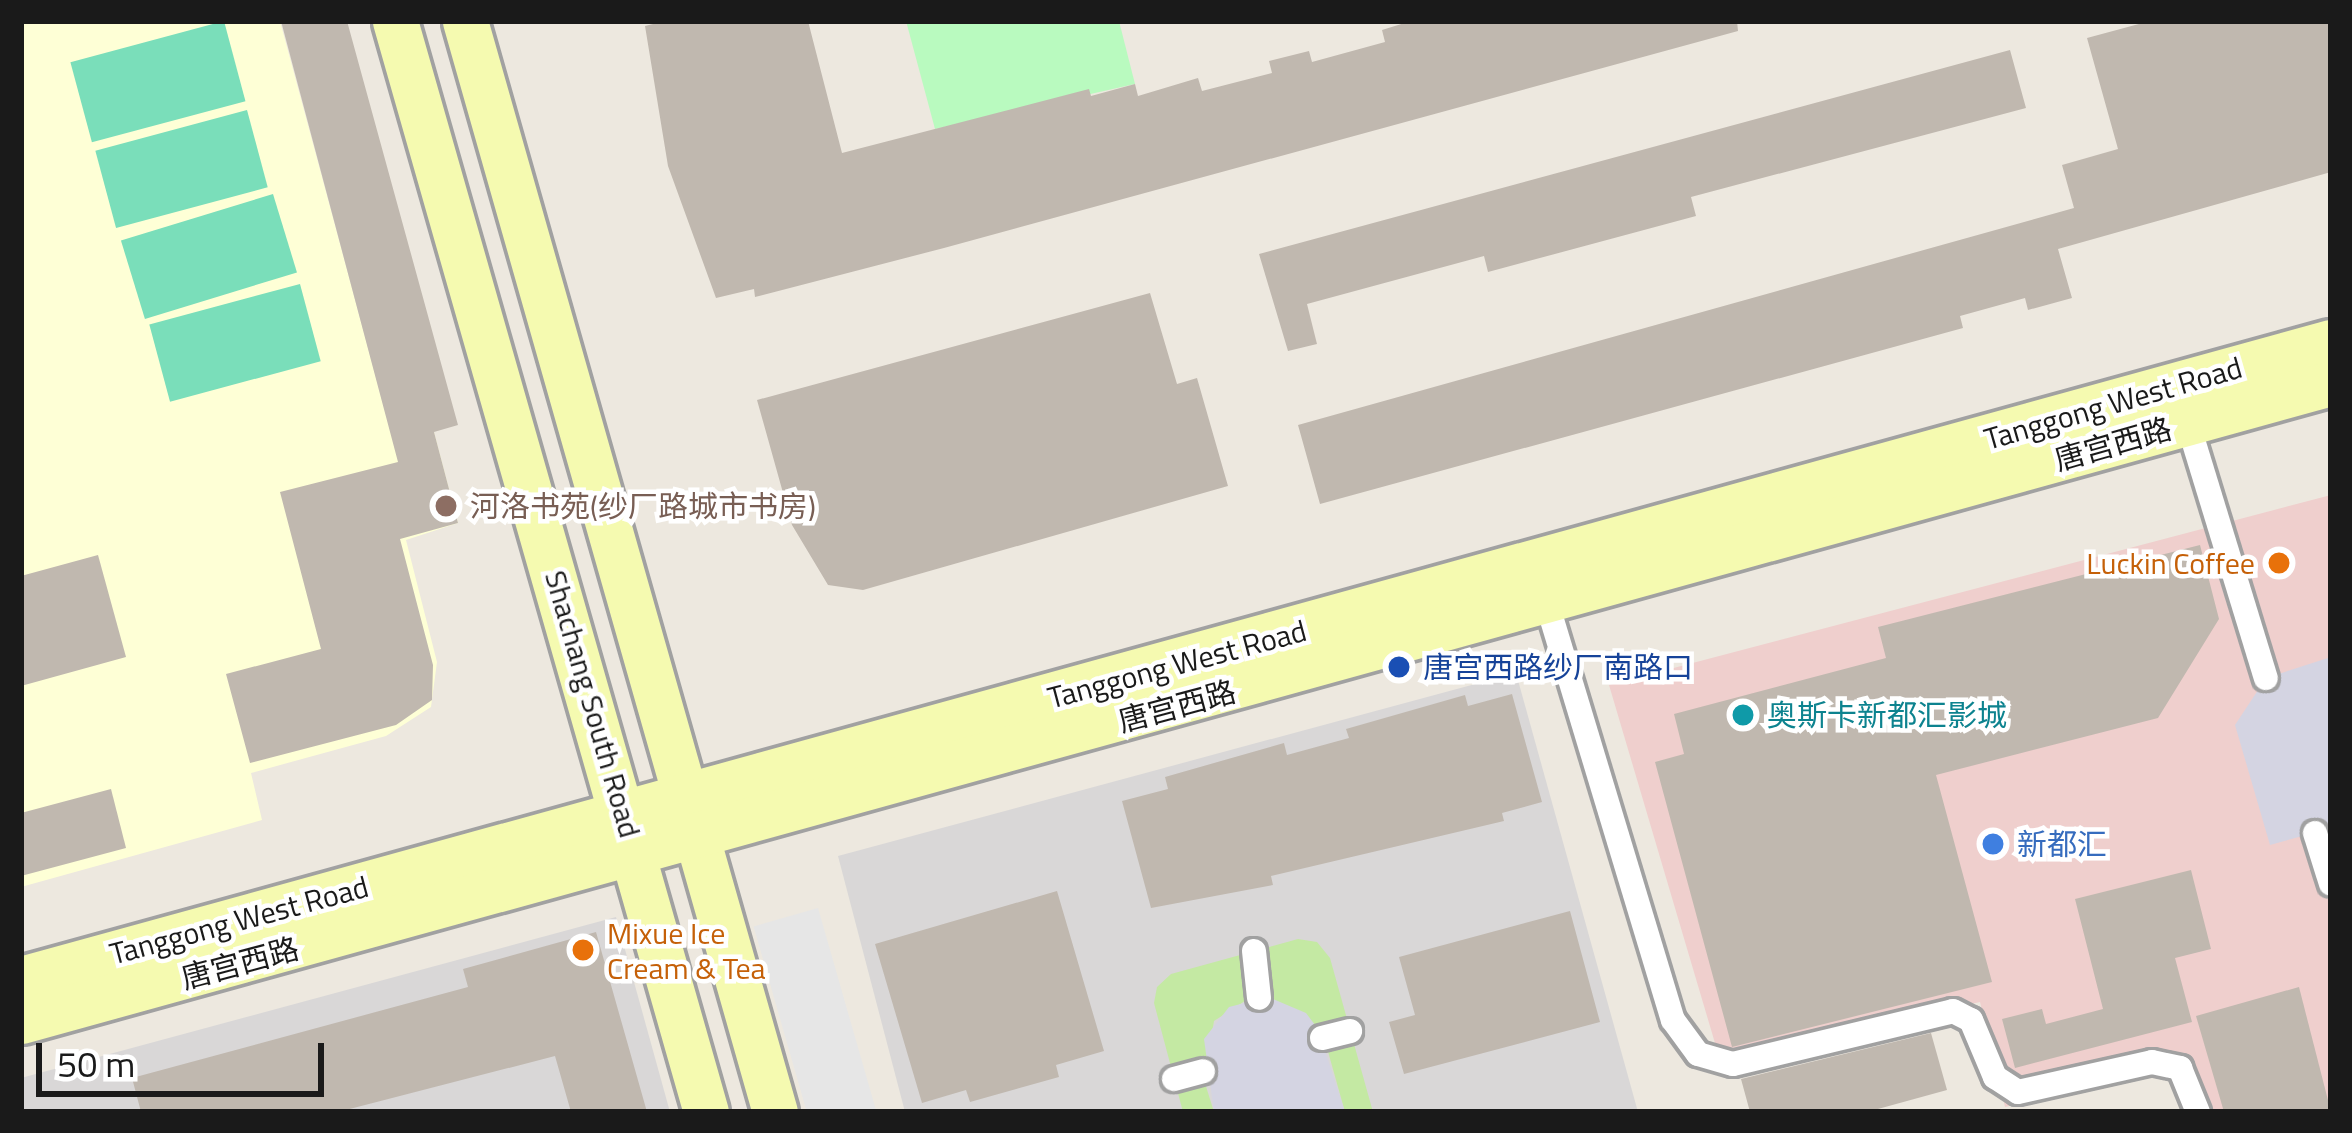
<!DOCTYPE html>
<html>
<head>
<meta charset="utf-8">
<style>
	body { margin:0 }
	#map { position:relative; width:2352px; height:1133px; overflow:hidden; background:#ede8df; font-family:"Titillium Web","Noto Sans SC",sans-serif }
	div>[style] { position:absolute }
	.residential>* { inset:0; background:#d9d7d7 }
	.commercial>* { inset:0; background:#efcfcd }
	.education>* { inset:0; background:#feffd6 }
	.grass>* { inset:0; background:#c4e9a3 }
	.park>* { inset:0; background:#b9fabf }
	.pitch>* { inset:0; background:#7adeba; transform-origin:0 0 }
	.parking>* { inset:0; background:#e6e6e6; transform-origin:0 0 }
	.plaza>* { inset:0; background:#d4d4e2 }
	.building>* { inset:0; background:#c0b8af }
	.roads { filter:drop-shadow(3px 0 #a1a1a1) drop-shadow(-3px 0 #a1a1a1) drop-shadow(0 3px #a1a1a1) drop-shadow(0 -3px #a1a1a1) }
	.pedestrian>* { height:24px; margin:-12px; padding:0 12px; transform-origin:12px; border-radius:12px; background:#fff }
	.secondary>* { height:45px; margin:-22.5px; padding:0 22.5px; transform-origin:22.5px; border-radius:22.5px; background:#f5fab0 }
	.dots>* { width:33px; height:33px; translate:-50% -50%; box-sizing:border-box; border:6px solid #fff; border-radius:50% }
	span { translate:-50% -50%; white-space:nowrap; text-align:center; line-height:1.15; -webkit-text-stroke:9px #fff; paint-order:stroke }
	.street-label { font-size:30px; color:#1a1a1a }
	.education-label { font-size:30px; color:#785e54 }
	.left { translate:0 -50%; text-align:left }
	.food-label { font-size:30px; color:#c56008 }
	.right { translate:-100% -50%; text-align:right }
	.transit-label { font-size:30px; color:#164399 }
	.culture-label { font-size:30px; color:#0d838f }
	.shop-label { font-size:30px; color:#366cbe }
	.frame { position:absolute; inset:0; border:24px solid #1a1a1a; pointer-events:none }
	.scale { position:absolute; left:36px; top:1043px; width:288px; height:54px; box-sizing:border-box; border:6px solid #1a1a1a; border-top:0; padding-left:15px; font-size:36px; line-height:42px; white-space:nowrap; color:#1a1a1a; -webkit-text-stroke:9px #fff; paint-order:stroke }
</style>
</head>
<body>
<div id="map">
	<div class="residential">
		<i style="clip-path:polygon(1516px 673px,1638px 1112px,905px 1112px,838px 856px)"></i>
		<i style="clip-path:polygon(616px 917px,670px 1112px,21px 1112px,21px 1078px)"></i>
	</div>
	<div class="commercial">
		<i style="clip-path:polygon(2331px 495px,2331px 1112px,2193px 1112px,2179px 1068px,2005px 1107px,1980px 1002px,1720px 1060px,1609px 685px)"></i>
	</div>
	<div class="education">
		<i style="clip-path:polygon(21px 21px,280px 21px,392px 437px,434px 432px,458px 523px,406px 540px,437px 662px,431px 707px,386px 736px,251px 773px,262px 820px,21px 887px)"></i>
	</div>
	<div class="grass">
		<i style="clip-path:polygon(1298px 939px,1317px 942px,1330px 958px,1373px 1112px,1345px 1112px,1327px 1048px,1248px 999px,1214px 1021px,1204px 1080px,1214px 1112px,1183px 1112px,1154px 1003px,1157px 987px,1171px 974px)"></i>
	</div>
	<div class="park">
		<i style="clip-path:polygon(906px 21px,1119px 21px,1135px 84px,935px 129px)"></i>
	</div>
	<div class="pitch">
		<i style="left:224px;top:21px;width:83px;height:159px;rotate:75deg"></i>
		<i style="left:247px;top:110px;width:80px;height:157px;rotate:75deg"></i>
		<i style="left:273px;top:194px;width:82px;height:159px;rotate:73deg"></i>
		<i style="left:300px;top:284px;width:80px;height:156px;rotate:75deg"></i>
	</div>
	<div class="parking">
		<i style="left:818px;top:908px;width:212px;height:67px;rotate:74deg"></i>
	</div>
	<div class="plaza">
		<i style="clip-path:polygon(2331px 657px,2331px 828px,2270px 845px,2235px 725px,2266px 678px)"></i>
		<i style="clip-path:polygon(1268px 997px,1306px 1013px,1318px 1029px,1345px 1112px,1214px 1112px,1204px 1039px,1229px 1007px)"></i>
	</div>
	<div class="building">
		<i style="clip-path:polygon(281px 21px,347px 21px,458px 425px,434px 432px,458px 523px,400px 539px,433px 665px,432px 700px,396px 725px,250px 763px,226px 674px,321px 649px,280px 492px,398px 462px)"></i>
		<i style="clip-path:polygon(665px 21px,808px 21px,842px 153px,1089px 89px,1091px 96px,1135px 84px,1138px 96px,1198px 78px,1202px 91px,1272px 73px,1269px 61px,1309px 51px,1312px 62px,1385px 42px,1382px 30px,1411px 21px,1737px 21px,1738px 31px,944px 248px,755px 297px,754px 289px,716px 298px,668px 166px,645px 26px)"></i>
		<i style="clip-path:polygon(2150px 21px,2331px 21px,2331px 172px,2058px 249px,2072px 298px,2028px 310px,2025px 298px,1960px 316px,1963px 328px,1320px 504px,1298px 425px,2074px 208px,2062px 165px,2118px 149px,2087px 38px)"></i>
		<i style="clip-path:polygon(2010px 50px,2026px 108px,1691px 197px,1696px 216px,1488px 272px,1484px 256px,1307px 304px,1317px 344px,1288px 351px,1259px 254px)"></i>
		<i style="clip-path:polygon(1150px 293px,1177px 384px,1197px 378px,1228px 486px,863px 590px,828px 585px,792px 525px,757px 400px)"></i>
		<i style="clip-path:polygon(2200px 545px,2219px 619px,2158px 718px,1936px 775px,1992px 982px,1732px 1047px,1655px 762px,1684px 754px,1674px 714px,1886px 658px,1878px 627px)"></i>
		<i style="clip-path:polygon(98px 555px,126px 657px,21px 686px,21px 576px)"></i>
		<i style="clip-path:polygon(1512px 694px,1542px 802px,1502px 813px,1504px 821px,1271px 876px,1273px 885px,1151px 908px,1122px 801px,1168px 789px,1165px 777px,1284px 743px,1287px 755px,1349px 738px,1346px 729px,1465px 695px,1468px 706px)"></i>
		<i style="clip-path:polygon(111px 789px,126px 848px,21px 876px,21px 813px)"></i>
		<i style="clip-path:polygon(2191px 870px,2211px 949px,2175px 958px,2192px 1022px,2015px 1068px,2002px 1019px,2042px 1009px,2046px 1024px,2103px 1009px,2075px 899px)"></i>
		<i style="clip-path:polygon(1057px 891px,1104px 1051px,1056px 1065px,1059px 1077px,970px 1102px,966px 1090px,922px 1103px,875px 944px)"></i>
		<i style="clip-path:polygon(1570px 911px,1600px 1022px,1404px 1074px,1389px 1022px,1415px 1015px,1399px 957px)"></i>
		<i style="clip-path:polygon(596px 932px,647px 1112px,571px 1112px,555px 1056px,338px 1112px,141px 1112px,132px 1078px,468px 987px,463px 969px)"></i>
		<i style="clip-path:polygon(2299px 987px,2331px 1112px,2224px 1112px,2196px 1016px)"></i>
		<i style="clip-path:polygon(1931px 1033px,1947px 1090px,1867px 1112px,1750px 1112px,1741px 1079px)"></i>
	</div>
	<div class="roads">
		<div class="pedestrian">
			<i style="left:2186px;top:417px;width:273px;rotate:73deg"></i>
			<i style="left:1543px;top:590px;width:449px;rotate:73.2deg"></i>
			<i style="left:1673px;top:1020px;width:42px;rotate:53.7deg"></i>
			<i style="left:1698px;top:1054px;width:36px;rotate:16deg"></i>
			<i style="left:1733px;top:1064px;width:226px;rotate:-13.5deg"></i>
			<i style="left:1953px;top:1011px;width:20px;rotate:27deg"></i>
			<i style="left:1971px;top:1020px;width:62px;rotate:67.2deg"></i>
			<i style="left:1995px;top:1077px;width:27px;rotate:33deg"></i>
			<i style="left:2018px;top:1092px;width:137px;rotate:-12.6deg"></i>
			<i style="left:2152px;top:1062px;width:29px;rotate:12deg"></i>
			<i style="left:2180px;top:1068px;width:48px;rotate:67.8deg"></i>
			<i style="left:2315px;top:833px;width:53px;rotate:72.6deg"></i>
			<i style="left:1254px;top:951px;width:47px;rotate:83.9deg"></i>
			<i style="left:1322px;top:1038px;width:29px;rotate:-14deg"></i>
			<i style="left:1174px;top:1079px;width:30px;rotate:-15deg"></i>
		</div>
		<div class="secondary">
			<i style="left:395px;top:21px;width:1134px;rotate:74.09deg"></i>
			<i style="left:465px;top:21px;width:1134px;rotate:74.14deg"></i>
			<i style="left:21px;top:979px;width:2396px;rotate:-15.42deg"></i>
			<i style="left:21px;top:1021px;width:2396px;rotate:-15.44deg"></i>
		</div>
	</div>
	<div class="dots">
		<i style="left:446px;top:506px;background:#8d6e63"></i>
		<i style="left:2279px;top:563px;background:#e8710a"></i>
		<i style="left:1399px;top:667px;background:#1a4fb4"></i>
		<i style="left:1743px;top:715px;background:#0f9aa8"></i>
		<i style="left:1993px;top:844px;background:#3f7fe0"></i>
		<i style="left:583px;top:950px;background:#e8710a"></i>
	</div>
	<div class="street-label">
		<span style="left:2113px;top:403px;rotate:-16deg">Tanggong West Road</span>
		<span style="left:2113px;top:444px;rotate:-16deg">唐宫西路</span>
		<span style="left:1177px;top:664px;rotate:-15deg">Tanggong West Road</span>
		<span style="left:593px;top:704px;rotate:74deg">Shachang South Road</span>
		<span style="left:1177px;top:706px;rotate:-15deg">唐宫西路</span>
		<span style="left:239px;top:920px;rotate:-15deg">Tanggong West Road</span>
		<span style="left:240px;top:963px;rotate:-15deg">唐宫西路</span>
	</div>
	<div class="education-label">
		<span class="left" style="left:470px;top:506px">河洛书苑(纱厂路城市书房)</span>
	</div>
	<div class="food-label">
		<span class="right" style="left:2255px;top:563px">Luckin Coffee</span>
		<span class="left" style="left:607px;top:950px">Mixue Ice<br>Cream &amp; Tea</span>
	</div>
	<div class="transit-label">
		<span class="left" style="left:1423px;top:667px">唐宫西路纱厂南路口</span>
	</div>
	<div class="culture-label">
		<span class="left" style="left:1767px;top:715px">奥斯卡新都汇影城</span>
	</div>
	<div class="shop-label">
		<span class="left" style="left:2017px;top:844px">新都汇</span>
	</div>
	<div class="frame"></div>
	<div class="scale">50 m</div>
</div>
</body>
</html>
